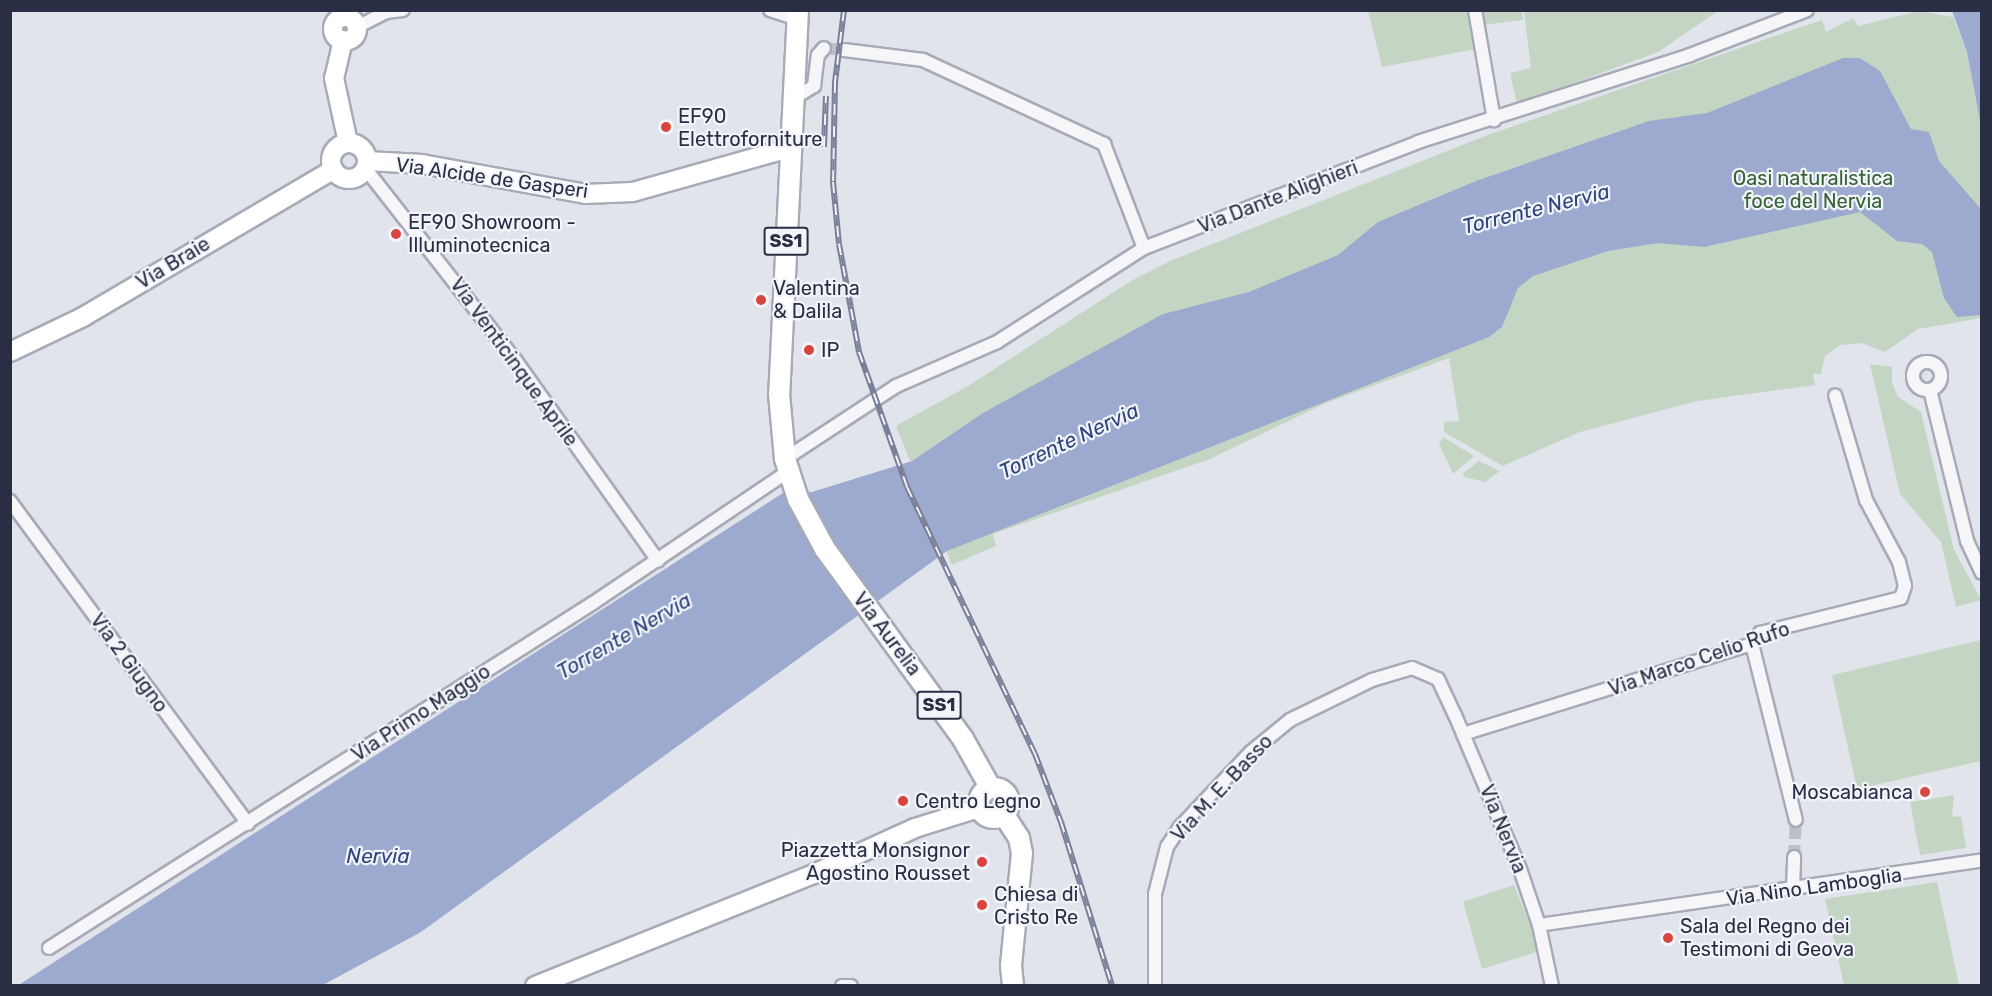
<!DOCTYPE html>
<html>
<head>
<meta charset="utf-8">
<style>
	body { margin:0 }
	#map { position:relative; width:1992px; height:996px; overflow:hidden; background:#e2e4ec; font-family:Rubik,sans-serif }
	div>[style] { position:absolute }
	.green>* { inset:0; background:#c4d6c3 }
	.water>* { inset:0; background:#9baace }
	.street-tunnel>* { height:12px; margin-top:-6px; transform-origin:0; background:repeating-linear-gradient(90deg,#bdc0cb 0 12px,transparent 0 18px) }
	.roads { filter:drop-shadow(2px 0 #a7aab7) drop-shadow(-2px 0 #a7aab7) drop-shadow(0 2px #a7aab7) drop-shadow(0 -2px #a7aab7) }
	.street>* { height:12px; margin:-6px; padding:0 6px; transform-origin:6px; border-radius:6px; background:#f6f6f9 }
	.street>.ring { margin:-6px; padding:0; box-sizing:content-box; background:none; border:12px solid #f6f6f9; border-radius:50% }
	.secondary>* { height:18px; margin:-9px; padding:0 9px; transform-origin:9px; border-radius:9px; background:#fff }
	.secondary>.ring { margin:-9px; padding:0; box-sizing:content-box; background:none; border:18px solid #fff; border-radius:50% }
	.primary>* { height:20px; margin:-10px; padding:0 10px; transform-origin:10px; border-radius:10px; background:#fff }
	.primary>.ring { margin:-10px; padding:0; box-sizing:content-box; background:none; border:20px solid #fff; border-radius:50% }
	.rail>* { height:6px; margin-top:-3px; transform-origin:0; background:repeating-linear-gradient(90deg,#f2f4f9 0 11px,#7a8097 0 22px); box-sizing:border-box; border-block:2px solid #7a8097 }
	.dots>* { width:16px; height:16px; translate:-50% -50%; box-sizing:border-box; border:3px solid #f2f4f9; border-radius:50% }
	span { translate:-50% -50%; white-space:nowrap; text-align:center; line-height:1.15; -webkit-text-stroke:4.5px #f2f4f9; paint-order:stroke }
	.shield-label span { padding:2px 4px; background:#f2f4f9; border:2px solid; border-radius:4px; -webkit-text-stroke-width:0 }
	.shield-label { font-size:18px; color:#292e45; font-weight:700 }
	.poi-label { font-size:20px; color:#292e45 }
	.left { translate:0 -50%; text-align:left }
	.right { translate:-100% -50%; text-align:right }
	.street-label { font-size:20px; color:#292e45 }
	.park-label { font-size:20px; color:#356235 }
	.water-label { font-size:21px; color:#2f447c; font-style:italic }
	.frame { position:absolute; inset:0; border:12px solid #292e45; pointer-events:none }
</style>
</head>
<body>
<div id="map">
	<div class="green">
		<i style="clip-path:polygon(1368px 11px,1468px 11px,1476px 49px,1382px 67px)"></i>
		<i style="clip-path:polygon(1479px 11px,1522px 11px,1523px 20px,1482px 25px)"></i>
		<i style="clip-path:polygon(1524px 11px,1718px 11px,1658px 52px,1517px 104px,1510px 73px,1531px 68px)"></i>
		<i style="clip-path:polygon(1919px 11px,1953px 17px,1967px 52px,1981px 126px,1981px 318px,1918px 329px,1885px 352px,1861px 343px,1840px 345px,1825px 356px,1821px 374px,1813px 374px,1815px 385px,1697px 401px,1580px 432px,1503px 466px,1444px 432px,1444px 422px,1459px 421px,1449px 358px,1326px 403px,1210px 459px,993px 534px,996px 546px,952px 565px,896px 426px,968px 386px,1131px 281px,1170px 261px,1485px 136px,1763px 40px,1822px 20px,1826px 32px,1853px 18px,1858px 26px)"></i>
		<i style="clip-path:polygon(1870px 364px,1892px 367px,1892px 382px,1898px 397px,1921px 412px,1954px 550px,1981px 600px,1956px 607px,1941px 542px,1900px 494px)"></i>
		<i style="clip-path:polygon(1443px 437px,1474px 456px,1453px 474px,1439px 444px)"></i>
		<i style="clip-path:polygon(1479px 461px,1500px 471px,1485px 482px,1464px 477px,1463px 473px)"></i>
		<i style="clip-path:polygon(1981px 640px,1981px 761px,1857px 789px,1832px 675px)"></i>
		<i style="clip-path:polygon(1954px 795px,1952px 817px,1961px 816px,1966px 848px,1920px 855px,1910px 802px)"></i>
		<i style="clip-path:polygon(1937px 882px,1959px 985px,1844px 985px,1825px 899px)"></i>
		<i style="clip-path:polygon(1514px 885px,1533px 932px,1536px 952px,1482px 969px,1463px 902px)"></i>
	</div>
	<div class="water">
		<i style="clip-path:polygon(1952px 11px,1981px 11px,1981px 126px,1967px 52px)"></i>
		<i style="clip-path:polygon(1843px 58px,1860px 58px,1880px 71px,1911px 129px,1929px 132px,1939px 161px,1981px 209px,1981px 315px,1957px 317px,1944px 298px,1932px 252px,1922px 244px,1897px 241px,1860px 212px,1704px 247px,1658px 243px,1608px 251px,1533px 276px,1518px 288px,1502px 327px,1489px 337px,947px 551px,421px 932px,323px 985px,17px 986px,783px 493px,812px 492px,912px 461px,983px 413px,1163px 314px,1249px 292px,1338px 255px,1378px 222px,1476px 181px,1649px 121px,1707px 113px)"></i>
	</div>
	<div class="street-tunnel">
		<i style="left:824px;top:48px;width:20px;rotate:6deg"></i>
		<i style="left:1794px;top:857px;width:37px;rotate:-87deg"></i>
	</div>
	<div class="roads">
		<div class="street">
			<i style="left:770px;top:10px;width:29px;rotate:18deg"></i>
			<i style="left:1475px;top:10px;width:112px;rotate:80.2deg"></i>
			<i style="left:357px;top:27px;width:33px;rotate:-27deg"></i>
			<i style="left:386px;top:12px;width:17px;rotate:-7deg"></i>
			<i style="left:844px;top:50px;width:80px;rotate:7.2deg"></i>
			<i style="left:923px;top:60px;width:200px;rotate:24.9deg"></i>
			<i style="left:1104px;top:144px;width:111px;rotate:69deg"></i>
			<i style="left:793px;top:99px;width:25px;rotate:-32deg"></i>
			<i style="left:814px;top:86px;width:31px;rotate:-83deg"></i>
			<i style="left:818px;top:55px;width:9px;rotate:-49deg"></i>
			<i style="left:365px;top:168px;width:245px;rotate:52deg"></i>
			<i style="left:516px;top:361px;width:245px;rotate:54.6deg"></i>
			<i class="ring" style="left:1913px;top:362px;width:16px;height:16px"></i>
			<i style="left:1930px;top:390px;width:155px;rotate:76.2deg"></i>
			<i style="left:1967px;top:541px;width:35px;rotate:65deg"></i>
			<i style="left:785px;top:459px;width:133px;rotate:-33.3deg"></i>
			<i style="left:896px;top:386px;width:110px;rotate:-23.5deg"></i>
			<i style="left:997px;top:342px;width:174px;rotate:-32.6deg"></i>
			<i style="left:1144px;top:248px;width:294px;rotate:-21.1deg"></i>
			<i style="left:1418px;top:142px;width:286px;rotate:-17.7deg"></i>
			<i style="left:1690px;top:55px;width:125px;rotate:-21deg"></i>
			<i style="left:10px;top:501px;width:401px;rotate:53.6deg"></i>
			<i style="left:1752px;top:644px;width:181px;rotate:76deg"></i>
			<i style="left:1463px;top:734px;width:303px;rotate:-17.3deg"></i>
			<i style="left:1752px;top:644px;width:14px;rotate:-54deg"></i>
			<i style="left:1760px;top:633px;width:145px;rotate:-13.9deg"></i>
			<i style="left:1901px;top:598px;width:13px;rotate:-72deg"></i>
			<i style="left:1905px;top:586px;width:25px;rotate:-104deg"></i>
			<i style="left:1899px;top:562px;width:70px;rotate:-118deg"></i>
			<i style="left:1866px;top:500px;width:109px;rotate:-106.4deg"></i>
			<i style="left:1793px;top:890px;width:33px;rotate:-88deg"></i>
			<i style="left:1539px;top:925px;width:448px;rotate:-8.3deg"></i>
			<i style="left:49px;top:948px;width:644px;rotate:-32.38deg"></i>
			<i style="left:593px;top:603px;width:236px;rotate:-34deg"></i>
			<i style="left:842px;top:986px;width:9px"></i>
			<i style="left:1155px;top:986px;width:92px;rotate:-90deg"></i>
			<i style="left:1155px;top:894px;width:49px;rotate:-75.7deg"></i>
			<i style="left:1167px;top:847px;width:24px;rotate:-57deg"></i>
			<i style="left:1180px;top:827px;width:103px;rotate:-46.6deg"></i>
			<i style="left:1251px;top:752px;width:50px;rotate:-39.4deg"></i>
			<i style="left:1290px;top:720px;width:91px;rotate:-26deg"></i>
			<i style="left:1372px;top:680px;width:42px;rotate:-16.7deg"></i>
			<i style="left:1412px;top:668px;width:28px;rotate:23deg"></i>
			<i style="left:1438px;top:679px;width:40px;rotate:65deg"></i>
			<i style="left:1455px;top:715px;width:167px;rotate:67.1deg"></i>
			<i style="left:1520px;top:869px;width:59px;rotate:71.3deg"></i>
			<i style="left:1539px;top:925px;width:62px;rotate:78deg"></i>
		</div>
		<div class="secondary">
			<i class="ring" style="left:333px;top:17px;width:6px;height:6px"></i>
			<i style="left:343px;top:40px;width:39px;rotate:103deg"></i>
			<i style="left:334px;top:78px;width:66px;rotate:77.8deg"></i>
			<i class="ring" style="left:331px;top:143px;width:18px;height:18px"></i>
			<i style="left:367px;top:161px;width:55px;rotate:3.1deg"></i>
			<i style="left:422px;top:164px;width:166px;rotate:10.4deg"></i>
			<i style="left:585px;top:194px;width:48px;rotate:-2.4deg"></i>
			<i style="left:633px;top:192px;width:163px;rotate:-15.7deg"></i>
			<i style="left:10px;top:352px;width:81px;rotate:-25.6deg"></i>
			<i style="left:83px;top:317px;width:290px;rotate:-30.5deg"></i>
			<i style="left:535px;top:986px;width:301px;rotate:-21.9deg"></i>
			<i style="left:814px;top:874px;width:111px;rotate:-24.5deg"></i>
			<i style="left:915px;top:828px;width:67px;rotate:-17.4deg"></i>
		</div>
		<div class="primary">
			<i style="left:798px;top:10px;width:384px;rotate:92.8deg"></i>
			<i style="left:779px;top:394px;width:65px;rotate:84.7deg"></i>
			<i style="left:785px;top:459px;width:42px;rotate:72deg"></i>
			<i style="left:798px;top:499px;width:57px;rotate:61.6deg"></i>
			<i style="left:825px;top:549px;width:235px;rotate:54deg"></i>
			<i style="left:963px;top:739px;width:55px;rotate:60.6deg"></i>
			<i class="ring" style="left:979px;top:788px;width:10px;height:10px"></i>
			<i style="left:1004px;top:815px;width:27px;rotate:57deg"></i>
			<i style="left:1019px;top:838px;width:15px;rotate:79deg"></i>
			<i style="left:1022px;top:853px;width:114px;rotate:95.6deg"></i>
			<i style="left:1011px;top:966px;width:20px;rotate:84deg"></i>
		</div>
	</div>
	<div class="rail">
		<i style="left:844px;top:10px;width:73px;rotate:97.1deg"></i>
		<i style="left:835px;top:82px;width:100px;rotate:91.1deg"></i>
		<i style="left:833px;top:182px;width:62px;rotate:84.5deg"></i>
		<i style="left:839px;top:244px;width:110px;rotate:79.5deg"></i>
		<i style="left:859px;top:352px;width:143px;rotate:70.4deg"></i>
		<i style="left:907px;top:487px;width:296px;rotate:64.4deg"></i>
		<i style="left:1035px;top:754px;width:73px;rotate:69.1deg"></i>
		<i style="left:1061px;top:822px;width:172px;rotate:72.7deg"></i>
		<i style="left:824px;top:147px;width:51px;rotate:-87.8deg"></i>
	</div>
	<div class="dots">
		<i style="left:666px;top:127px;background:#d8453f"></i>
		<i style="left:396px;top:234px;background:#d8453f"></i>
		<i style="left:761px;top:300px;background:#d8453f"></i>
		<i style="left:809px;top:350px;background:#d8453f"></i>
		<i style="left:1925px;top:792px;background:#d8453f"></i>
		<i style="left:903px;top:801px;background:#d8453f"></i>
		<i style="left:982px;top:862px;background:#d8453f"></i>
		<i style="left:982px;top:905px;background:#d8453f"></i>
		<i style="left:1668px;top:938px;background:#d8453f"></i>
	</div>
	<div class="shield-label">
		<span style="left:786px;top:241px">SS1</span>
		<span style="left:939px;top:705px">SS1</span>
	</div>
	<div class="poi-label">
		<span class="left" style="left:678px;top:128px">EF90<br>Elettroforniture</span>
		<span class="left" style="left:408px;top:234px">EF90 Showroom -<br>Illuminotecnica</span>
		<span class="left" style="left:773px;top:300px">Valentina<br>&amp; Dalila</span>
		<span class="left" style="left:821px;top:350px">IP</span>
		<span class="right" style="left:1913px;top:792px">Moscabianca</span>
		<span class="left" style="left:915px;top:801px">Centro Legno</span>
		<span class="right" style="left:970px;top:862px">Piazzetta Monsignor<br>Agostino Rousset</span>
		<span class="left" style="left:994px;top:906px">Chiesa di<br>Cristo Re</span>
		<span class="left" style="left:1680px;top:938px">Sala del Regno dei<br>Testimoni di Geova</span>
	</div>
	<div class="street-label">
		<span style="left:492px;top:178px;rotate:8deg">Via Alcide de Gasperi</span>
		<span style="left:1278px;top:197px;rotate:-21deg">Via Dante Alighieri</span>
		<span style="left:173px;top:263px;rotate:-31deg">Via Braie</span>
		<span style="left:514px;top:362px;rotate:54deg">Via Venticinque Aprile</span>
		<span style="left:887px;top:634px;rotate:53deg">Via Aurelia</span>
		<span style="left:1699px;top:659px;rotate:-19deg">Via Marco Celio Rufo</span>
		<span style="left:129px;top:663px;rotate:54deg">Via 2 Giugno</span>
		<span style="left:421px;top:713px;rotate:-33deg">Via Primo Maggio</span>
		<span style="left:1222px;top:788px;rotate:-47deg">Via M. E. Basso</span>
		<span style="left:1503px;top:829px;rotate:68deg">Via Nervia</span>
		<span style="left:1814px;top:887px;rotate:-8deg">Via Nino Lamboglia</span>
	</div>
	<div class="park-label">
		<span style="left:1813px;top:190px">Oasi naturalistica<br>foce del Nervia</span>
	</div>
	<div class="water-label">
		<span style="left:1536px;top:209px;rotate:-14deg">Torrente Nervia</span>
		<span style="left:1069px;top:441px;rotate:-25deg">Torrente Nervia</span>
		<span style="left:624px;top:636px;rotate:-30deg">Torrente Nervia</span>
		<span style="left:378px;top:856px">Nervia</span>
	</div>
	<div class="frame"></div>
</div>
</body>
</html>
